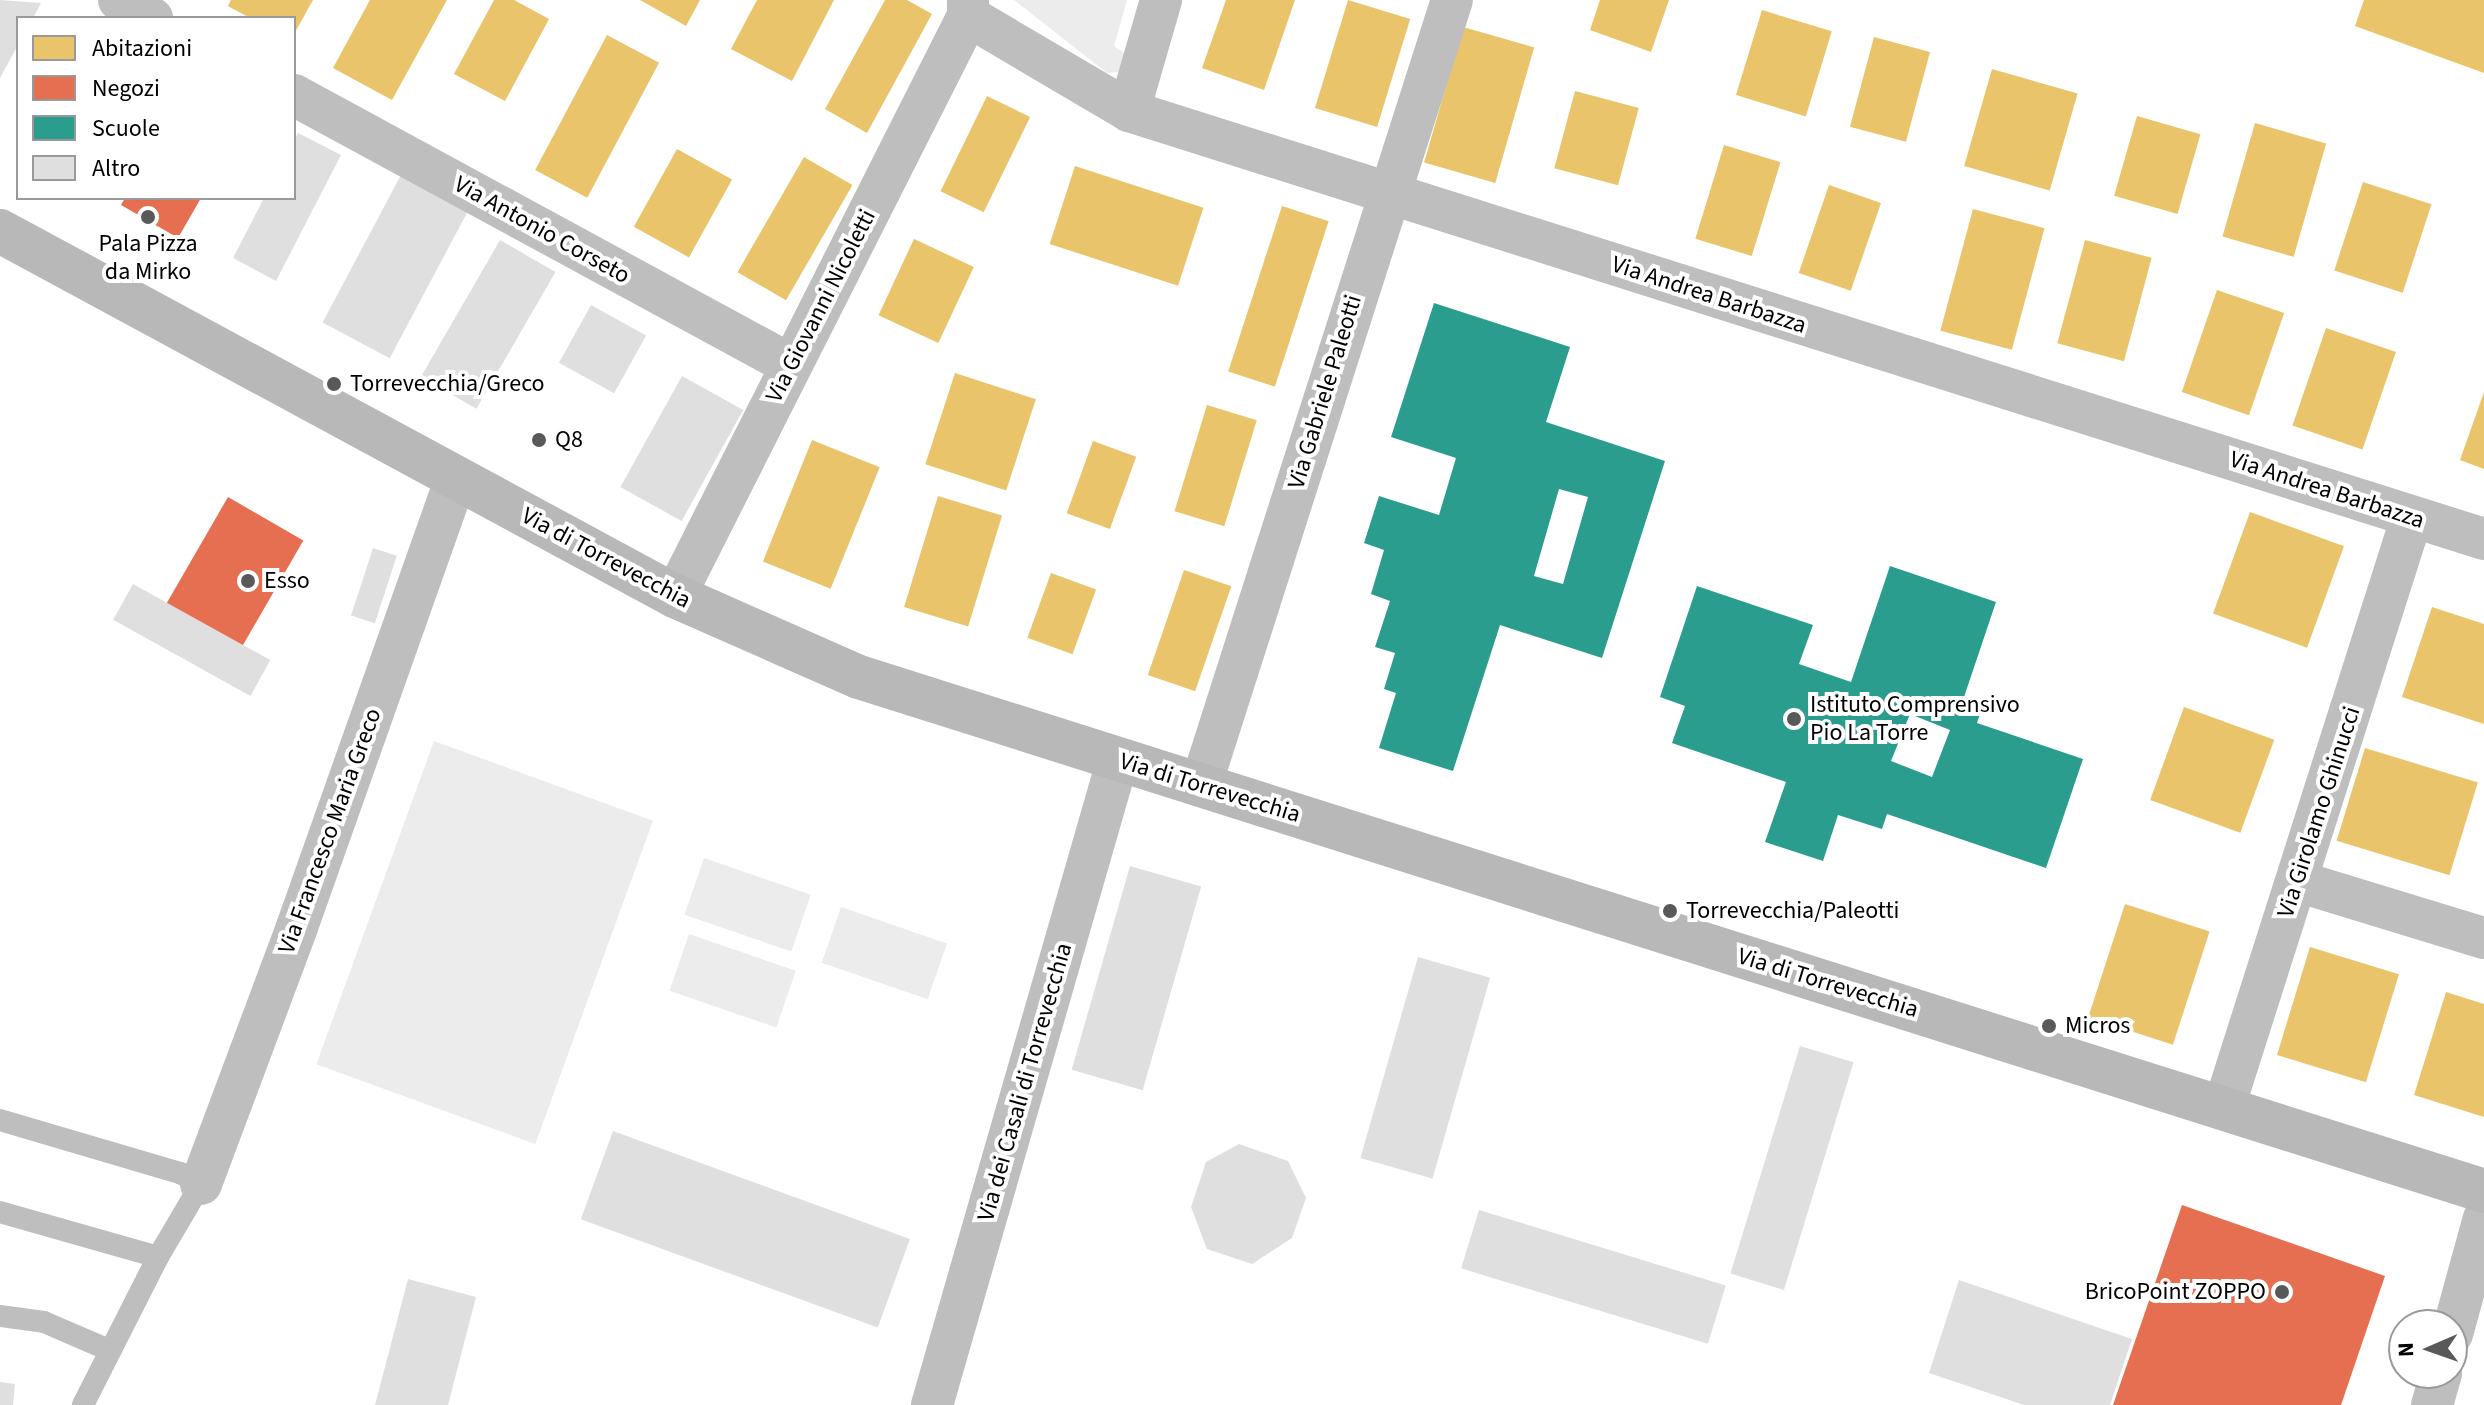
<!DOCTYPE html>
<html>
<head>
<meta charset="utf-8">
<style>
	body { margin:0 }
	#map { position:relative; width:2484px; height:1405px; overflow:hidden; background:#fff; font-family:"Source Sans 3",sans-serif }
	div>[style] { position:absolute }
	.green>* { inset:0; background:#ececec; transform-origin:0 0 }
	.homes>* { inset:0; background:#e9c46a; transform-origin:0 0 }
	.shops>* { inset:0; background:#e76f51; transform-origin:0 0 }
	.schools>* { inset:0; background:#2a9d8f }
	.building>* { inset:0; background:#dfdfdf; transform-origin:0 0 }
	.lane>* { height:22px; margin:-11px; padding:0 11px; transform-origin:11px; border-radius:11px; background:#bebebe }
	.street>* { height:42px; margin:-21px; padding:0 21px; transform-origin:21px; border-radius:21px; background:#bebebe }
	.secondary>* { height:44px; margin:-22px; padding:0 22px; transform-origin:22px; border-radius:22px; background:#b8b8b8 }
	.dots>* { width:22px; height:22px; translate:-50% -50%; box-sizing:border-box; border:4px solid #fff; border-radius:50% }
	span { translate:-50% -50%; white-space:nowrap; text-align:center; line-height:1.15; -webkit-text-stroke:8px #fff; paint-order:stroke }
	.street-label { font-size:24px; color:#000 }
	.poi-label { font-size:24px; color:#000 }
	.left { translate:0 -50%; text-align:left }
	.right { translate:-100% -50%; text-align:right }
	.legend { position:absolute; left:16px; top:16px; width:280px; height:184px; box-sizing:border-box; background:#fff; border:2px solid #999; margin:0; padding:10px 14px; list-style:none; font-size:24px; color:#000 }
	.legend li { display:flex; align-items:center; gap:16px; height:40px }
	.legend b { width:40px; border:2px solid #999 }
	.north { position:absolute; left:2388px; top:1309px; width:80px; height:80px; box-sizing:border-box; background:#fff; border:2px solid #999; border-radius:50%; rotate:268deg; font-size:22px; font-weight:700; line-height:32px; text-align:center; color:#000 }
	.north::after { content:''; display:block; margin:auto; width:28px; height:36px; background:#595959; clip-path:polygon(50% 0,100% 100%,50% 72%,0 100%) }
</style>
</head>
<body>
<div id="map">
	<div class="green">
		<i style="clip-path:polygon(1014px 0,1127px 0,1114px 46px,1136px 61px,1131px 71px,1107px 73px)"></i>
		<i style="left:434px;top:741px;width:233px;height:344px;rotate:20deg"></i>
		<i style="left:704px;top:858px;width:113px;height:60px;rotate:19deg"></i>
		<i style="left:841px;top:907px;width:112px;height:59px;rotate:19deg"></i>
		<i style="left:689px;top:934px;width:113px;height:60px;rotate:19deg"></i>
	</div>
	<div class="homes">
		<i style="clip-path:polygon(231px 0,313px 0,294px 34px,294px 18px,250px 18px,228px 6px)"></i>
		<i style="clip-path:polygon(370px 0,447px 0,392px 100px,333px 68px)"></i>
		<i style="clip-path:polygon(494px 0,514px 0,549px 19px,505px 101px,454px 74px)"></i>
		<i style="clip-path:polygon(640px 0,700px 0,686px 26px)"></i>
		<i style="clip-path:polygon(757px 0,834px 0,792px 81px,731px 49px)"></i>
		<i style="clip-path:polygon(885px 0,907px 0,932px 14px,867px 133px,825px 109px)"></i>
		<i style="clip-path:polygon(1226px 0,1295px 0,1264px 90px,1202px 68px)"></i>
		<i style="left:1348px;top:0;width:65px;height:113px;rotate:17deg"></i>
		<i style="clip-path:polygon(1600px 0,1669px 0,1651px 52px,1590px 30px)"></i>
		<i style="clip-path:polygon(2364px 0,2484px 0,2484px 73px,2355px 26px)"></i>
		<i style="left:1762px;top:10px;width:73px;height:89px;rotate:17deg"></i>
		<i style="left:1463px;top:27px;width:74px;height:141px;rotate:16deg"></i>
		<i style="left:607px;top:35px;width:59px;height:153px;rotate:28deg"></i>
		<i style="left:1874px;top:37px;width:58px;height:93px;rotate:15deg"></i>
		<i style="left:1992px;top:69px;width:89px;height:101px;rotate:16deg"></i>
		<i style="left:1575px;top:91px;width:66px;height:80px;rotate:15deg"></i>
		<i style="left:987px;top:96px;width:48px;height:106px;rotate:26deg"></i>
		<i style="left:2137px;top:116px;width:66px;height:83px;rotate:16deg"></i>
		<i style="left:2255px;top:123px;width:74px;height:118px;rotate:16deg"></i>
		<i style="left:1724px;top:145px;width:59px;height:98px;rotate:17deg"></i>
		<i style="left:677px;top:149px;width:63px;height:89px;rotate:29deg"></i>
		<i style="left:804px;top:157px;width:56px;height:133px;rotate:30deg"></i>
		<i style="left:1075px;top:166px;width:135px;height:82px;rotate:18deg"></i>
		<i style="left:2363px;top:182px;width:72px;height:93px;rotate:18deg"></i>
		<i style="left:1829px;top:185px;width:55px;height:93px;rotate:19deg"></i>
		<i style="left:1282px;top:206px;width:49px;height:174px;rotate:18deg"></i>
		<i style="left:1973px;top:209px;width:74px;height:126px;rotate:15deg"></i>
		<i style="left:914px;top:239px;width:66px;height:84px;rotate:25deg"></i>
		<i style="left:2085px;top:240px;width:69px;height:107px;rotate:15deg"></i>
		<i style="left:2217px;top:290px;width:71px;height:108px;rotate:19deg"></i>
		<i style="left:2326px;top:328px;width:74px;height:103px;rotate:19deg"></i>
		<i style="left:955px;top:373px;width:85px;height:96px;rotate:18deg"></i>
		<i style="clip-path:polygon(2484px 392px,2484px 469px,2460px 460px)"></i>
		<i style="left:1207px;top:405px;width:52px;height:111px;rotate:17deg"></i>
		<i style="left:812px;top:440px;width:73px;height:131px;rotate:22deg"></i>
		<i style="left:1093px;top:441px;width:46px;height:77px;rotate:20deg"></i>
		<i style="left:938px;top:496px;width:67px;height:116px;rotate:17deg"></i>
		<i style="left:2250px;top:512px;width:100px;height:108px;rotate:20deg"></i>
		<i style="left:1184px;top:570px;width:50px;height:111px;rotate:19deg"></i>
		<i style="left:1051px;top:573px;width:48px;height:69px;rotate:20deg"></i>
		<i style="clip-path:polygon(2432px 607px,2484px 624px,2484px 724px,2402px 697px)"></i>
		<i style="left:2184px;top:707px;width:96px;height:99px;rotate:20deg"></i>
		<i style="left:2365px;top:748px;width:118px;height:97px;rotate:17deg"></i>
		<i style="left:2125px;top:904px;width:89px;height:119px;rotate:18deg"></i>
		<i style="left:2310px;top:947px;width:93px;height:113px;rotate:17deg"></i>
		<i style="clip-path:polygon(2446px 992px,2484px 1004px,2484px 1117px,2414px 1095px)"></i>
	</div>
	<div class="shops">
		<i style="clip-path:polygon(125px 198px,201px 198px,178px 238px,121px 205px)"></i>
		<i style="left:228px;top:497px;width:87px;height:123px;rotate:30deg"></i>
		<i style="clip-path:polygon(2182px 1205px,2385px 1276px,2341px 1405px,2113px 1405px)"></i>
	</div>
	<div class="schools">
		<i style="clip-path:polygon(evenodd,1434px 303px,1570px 347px,1546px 422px,1665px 461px,1602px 658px,1500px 625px,1453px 771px,1379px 748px,1396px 693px,1384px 689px,1395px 653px,1375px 647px,1390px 601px,1371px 594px,1384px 550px,1364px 543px,1379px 496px,1439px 515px,1456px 458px,1391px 437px,1434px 303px,1559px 489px,1588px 497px,1563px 584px,1534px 576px,1559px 489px)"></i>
		<i style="clip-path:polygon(evenodd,1890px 566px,1996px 602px,1963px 700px,1983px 706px,1977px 723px,2083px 759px,2046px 868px,1887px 814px,1882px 829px,1838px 815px,1823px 861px,1765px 842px,1786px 782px,1672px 743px,1685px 706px,1660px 697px,1697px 586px,1813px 625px,1799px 664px,1851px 682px,1890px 566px,1910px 714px,1950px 730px,1932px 777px,1891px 761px,1910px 714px)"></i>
	</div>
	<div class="building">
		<i style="clip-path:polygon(0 0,41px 3px,33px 18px,18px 18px,18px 45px,0 78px)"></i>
		<i style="clip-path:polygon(298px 133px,341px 155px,276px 281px,233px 258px,264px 198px,294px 198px,294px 140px)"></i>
		<i style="left:401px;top:175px;width:76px;height:167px;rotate:28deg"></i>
		<i style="left:500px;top:240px;width:64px;height:158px;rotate:30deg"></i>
		<i style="left:591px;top:305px;width:63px;height:66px;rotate:29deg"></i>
		<i style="left:682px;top:376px;width:70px;height:127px;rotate:29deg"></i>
		<i style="left:373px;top:548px;width:25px;height:71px;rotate:18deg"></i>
		<i style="left:133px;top:584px;width:157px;height:41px;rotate:29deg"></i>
		<i style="left:1130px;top:866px;width:74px;height:212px;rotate:16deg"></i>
		<i style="left:1418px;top:957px;width:75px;height:209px;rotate:16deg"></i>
		<i style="left:1800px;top:1046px;width:56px;height:238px;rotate:17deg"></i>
		<i style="left:613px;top:1131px;width:316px;height:94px;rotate:20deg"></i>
		<i style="clip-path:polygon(1239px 1144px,1288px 1161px,1306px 1198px,1292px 1238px,1252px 1264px,1207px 1249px,1191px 1207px,1206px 1162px)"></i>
		<i style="left:1479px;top:1210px;width:258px;height:61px;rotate:17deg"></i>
		<i style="clip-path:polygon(408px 1279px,476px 1297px,448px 1405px,375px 1405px)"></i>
		<i style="clip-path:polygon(1959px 1280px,2132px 1339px,2110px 1405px,2024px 1405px,1929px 1373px)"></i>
		<i style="clip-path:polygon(0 1382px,15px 1384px,13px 1405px,0 1405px)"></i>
	</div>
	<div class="lane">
		<i style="left:0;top:1120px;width:188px;rotate:16.4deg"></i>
		<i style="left:180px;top:1173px;width:24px;rotate:28deg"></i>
		<i style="left:201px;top:1184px;width:85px;rotate:120.5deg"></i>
		<i style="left:158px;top:1257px;width:166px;rotate:116.9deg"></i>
		<i style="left:0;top:1212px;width:164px;rotate:15.9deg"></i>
		<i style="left:0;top:1316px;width:44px;rotate:7.8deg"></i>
		<i style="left:44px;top:1322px;width:71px;rotate:23.3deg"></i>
	</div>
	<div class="street">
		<i style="left:119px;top:0;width:38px;rotate:29deg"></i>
		<i style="left:968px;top:0;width:16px;rotate:90deg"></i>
		<i style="left:968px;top:16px;width:187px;rotate:30.5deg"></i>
		<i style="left:1129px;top:111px;width:1421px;rotate:17.53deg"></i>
		<i style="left:294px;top:95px;width:566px;rotate:28.51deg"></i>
		<i style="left:1129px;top:111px;width:116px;rotate:-73.9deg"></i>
		<i style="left:675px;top:596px;width:650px;rotate:-63.2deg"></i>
		<i style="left:1201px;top:785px;width:824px;rotate:-72.27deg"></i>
		<i style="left:2297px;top:881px;width:195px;rotate:17deg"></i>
		<i style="left:2224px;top:1107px;width:619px;rotate:-72.33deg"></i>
		<i style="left:201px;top:1184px;width:274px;rotate:-69.5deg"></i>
		<i style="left:297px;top:927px;width:477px;rotate:-70.5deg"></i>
		<i style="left:2452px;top:1334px;width:120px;rotate:-74.6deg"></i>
		<i style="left:932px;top:1405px;width:672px;rotate:-73.94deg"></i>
		<i style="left:2432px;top:1405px;width:33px;rotate:-74deg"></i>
	</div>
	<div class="secondary">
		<i style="left:0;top:231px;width:767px;rotate:28.4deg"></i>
		<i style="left:675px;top:596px;width:201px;rotate:23.8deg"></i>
		<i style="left:859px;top:677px;width:1704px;rotate:17.55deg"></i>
	</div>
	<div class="dots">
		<i style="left:148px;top:217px;background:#595959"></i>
		<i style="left:334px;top:384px;background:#595959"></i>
		<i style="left:539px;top:440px;background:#595959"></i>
		<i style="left:248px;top:581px;background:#595959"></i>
		<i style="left:1794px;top:719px;background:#595959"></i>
		<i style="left:1670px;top:911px;background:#595959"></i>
		<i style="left:2049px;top:1026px;background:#595959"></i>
		<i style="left:2282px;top:1292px;background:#595959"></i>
	</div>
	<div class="street-label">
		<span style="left:542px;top:230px;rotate:29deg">Via Antonio Corseto</span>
		<span style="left:1709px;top:295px;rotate:18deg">Via Andrea Barbazza</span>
		<span style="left:821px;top:306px;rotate:-63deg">Via Giovanni Nicoletti</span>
		<span style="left:1325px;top:392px;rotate:-73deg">Via Gabriele Paleotti</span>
		<span style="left:2327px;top:490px;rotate:18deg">Via Andrea Barbazza</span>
		<span style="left:606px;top:558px;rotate:28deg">Via di Torrevecchia</span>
		<span style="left:1210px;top:788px;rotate:17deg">Via di Torrevecchia</span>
		<span style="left:2319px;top:812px;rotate:-72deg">Via Girolamo Ghinucci</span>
		<span style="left:330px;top:831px;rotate:-70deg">Via Francesco Maria Greco</span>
		<span style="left:1828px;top:983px;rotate:17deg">Via di Torrevecchia</span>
		<span style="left:1025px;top:1082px;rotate:-74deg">Via dei Casali di Torrevecchia</span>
	</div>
	<div class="poi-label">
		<span style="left:148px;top:258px">Pala Pizza<br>da Mirko</span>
		<span class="left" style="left:350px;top:384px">Torrevecchia/Greco</span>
		<span class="left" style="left:555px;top:440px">Q8</span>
		<span class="left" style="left:264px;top:581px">Esso</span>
		<span class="left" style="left:1810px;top:719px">Istituto Comprensivo<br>Pio La Torre</span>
		<span class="left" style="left:1686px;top:911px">Torrevecchia/Paleotti</span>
		<span class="left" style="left:2065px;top:1026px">Micros</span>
		<span class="right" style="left:2266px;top:1292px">BricoPoint ZOPPO</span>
	</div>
	<ul class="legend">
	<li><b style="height:22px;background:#e9c46a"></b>Abitazioni</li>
	<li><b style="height:22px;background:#e76f51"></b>Negozi</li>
	<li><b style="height:22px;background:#2a9d8f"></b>Scuole</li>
	<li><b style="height:22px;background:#dfdfdf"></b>Altro</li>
	</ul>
	<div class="north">N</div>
</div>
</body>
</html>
